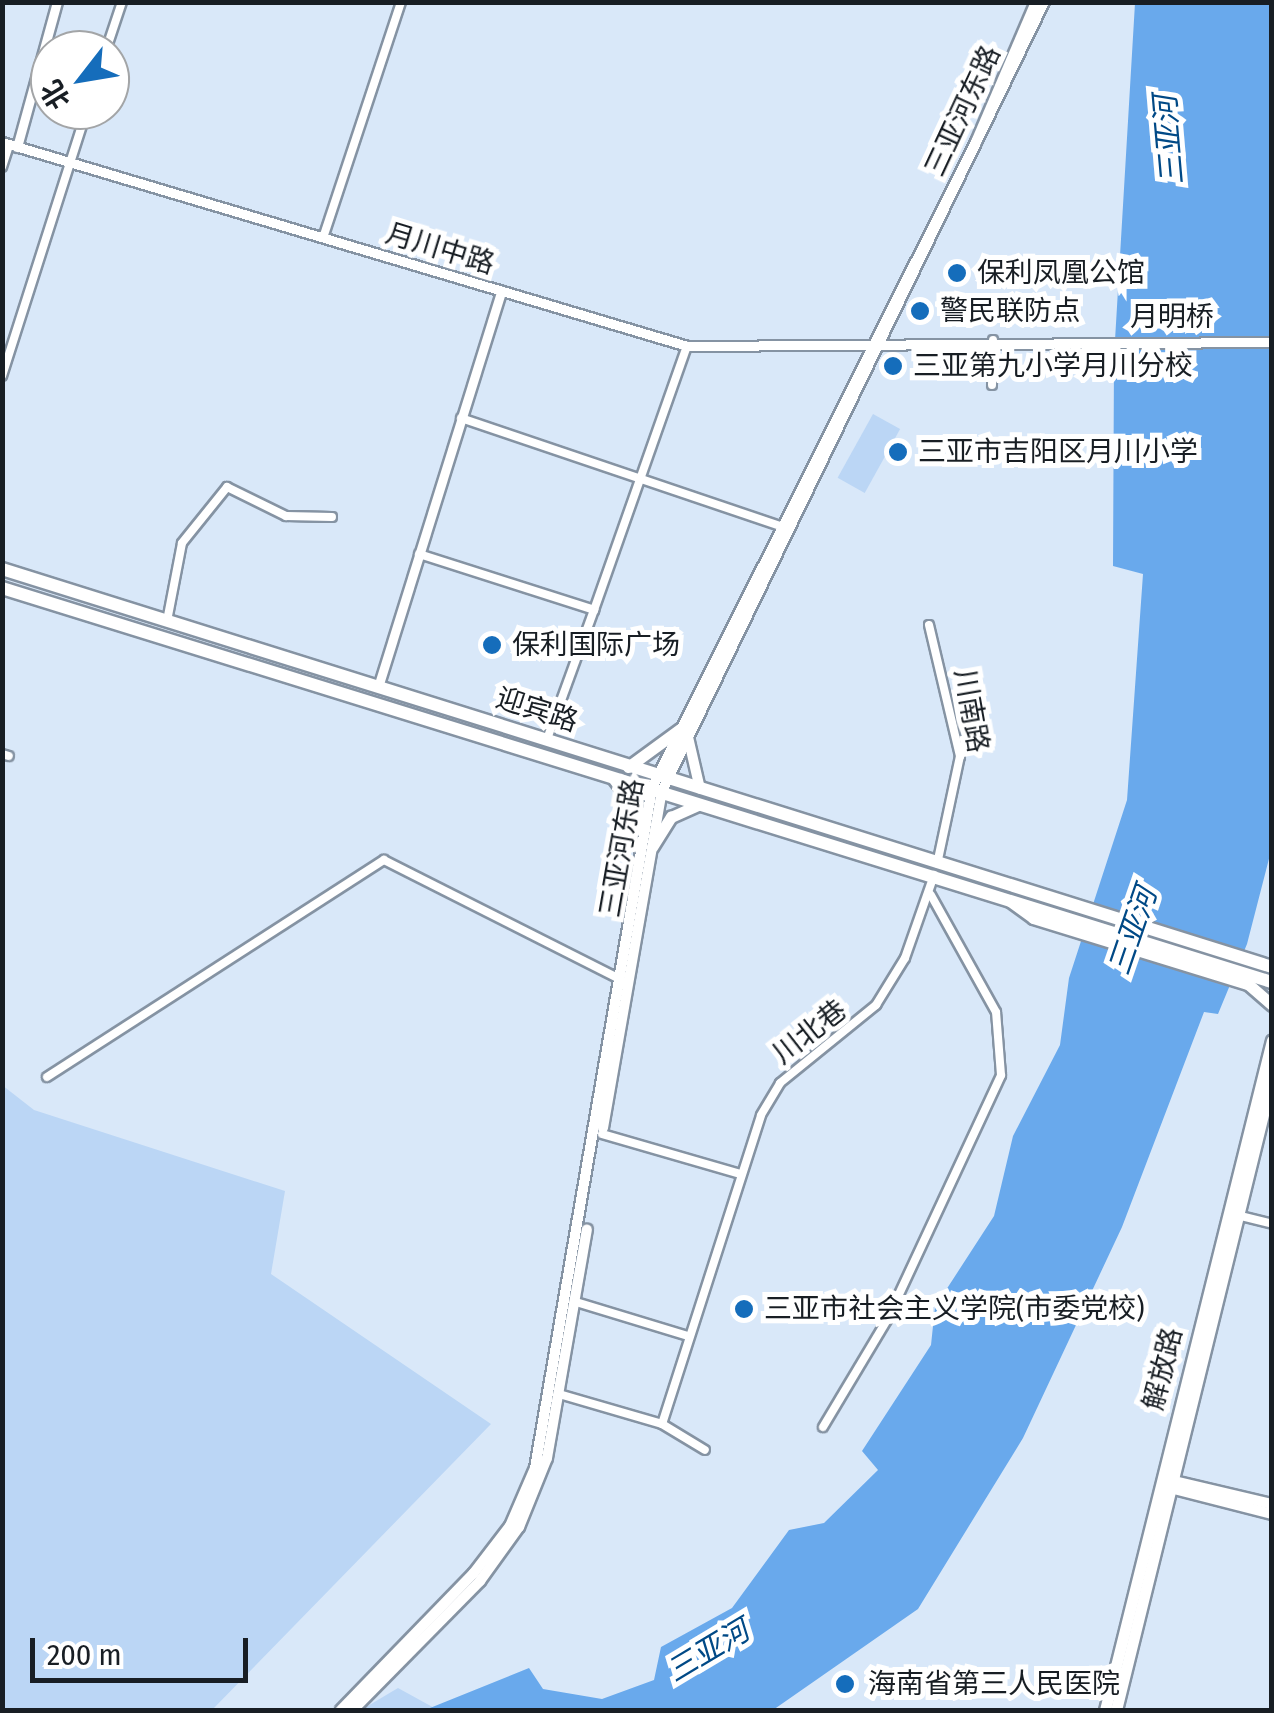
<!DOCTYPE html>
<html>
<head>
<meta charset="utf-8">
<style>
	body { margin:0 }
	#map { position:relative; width:1274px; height:1713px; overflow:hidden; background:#d9e8f9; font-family:"Fira Sans Condensed","Noto Sans SC",sans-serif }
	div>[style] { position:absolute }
	.green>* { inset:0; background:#bbd6f5; transform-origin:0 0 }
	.water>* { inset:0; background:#69a9ec }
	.roads { filter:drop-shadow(2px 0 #8593a3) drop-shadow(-2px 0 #8593a3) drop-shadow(0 2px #8593a3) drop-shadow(0 -2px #8593a3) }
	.minor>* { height:8px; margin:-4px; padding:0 4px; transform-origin:4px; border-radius:4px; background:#fff }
	.tertiary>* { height:9px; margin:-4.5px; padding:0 4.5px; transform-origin:4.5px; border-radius:4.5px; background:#fff }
	.secondary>* { height:10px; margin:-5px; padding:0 5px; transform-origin:5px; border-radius:5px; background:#fff }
	.primary>* { height:11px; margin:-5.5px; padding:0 5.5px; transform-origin:5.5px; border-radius:5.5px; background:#fff }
	.trunk>* { height:12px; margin:-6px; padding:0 6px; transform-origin:6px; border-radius:6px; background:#fff }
	.dots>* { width:28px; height:28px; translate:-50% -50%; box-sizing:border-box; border:5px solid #fff; border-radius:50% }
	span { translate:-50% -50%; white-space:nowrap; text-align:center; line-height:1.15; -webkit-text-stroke:10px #fff; paint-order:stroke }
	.street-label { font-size:28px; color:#181e24 }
	.poi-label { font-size:28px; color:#181e24 }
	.left { translate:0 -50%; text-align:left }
	.water-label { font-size:30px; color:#004986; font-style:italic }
	.frame { position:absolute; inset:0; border:5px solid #181e24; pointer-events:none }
	.north { position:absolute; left:30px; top:30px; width:100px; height:100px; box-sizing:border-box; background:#fff; border:2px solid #a3a5a7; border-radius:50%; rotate:239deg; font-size:28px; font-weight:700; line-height:40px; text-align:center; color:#181e24 }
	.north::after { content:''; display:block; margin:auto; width:35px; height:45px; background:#156dbb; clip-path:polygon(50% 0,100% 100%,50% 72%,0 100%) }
	.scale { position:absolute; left:30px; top:1638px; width:218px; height:45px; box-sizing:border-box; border:5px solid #181e24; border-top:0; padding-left:12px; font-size:30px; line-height:35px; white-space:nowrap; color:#181e24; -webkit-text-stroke:8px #fff; paint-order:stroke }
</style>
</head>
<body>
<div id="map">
	<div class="green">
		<i style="left:873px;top:414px;width:31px;height:73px;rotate:29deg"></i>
		<i style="clip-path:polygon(2px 1085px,34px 1110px,285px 1191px,271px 1274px,491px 1424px,212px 1710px,3px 1710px)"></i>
		<i style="clip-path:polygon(398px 1688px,438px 1710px,361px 1710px)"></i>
	</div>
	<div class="water">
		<i style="clip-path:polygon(1135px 3px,1271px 3px,1271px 851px,1247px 944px,1218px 1014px,1204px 1012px,1122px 1227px,1023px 1438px,918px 1609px,773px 1710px,425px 1710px,529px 1668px,543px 1689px,602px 1699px,654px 1680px,661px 1647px,732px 1608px,789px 1530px,824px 1523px,878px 1470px,862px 1451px,931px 1345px,935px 1307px,994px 1216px,1013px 1136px,1060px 1045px,1069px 978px,1127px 800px,1143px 574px,1113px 566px,1114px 357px)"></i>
	</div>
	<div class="roads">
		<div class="minor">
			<i style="left:106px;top:50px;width:51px;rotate:-71.6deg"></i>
			<i style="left:2px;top:167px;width:23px;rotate:-72deg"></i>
			<i style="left:323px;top:238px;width:249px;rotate:-71.7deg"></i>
			<i style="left:2px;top:376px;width:279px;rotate:-72.3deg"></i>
			<i style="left:992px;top:385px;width:45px;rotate:-88.7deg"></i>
			<i style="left:461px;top:418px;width:340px;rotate:18.7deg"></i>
			<i style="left:419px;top:554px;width:184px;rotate:17.7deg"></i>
			<i style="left:594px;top:610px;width:137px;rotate:110deg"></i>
			<i style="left:594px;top:610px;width:280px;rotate:-70.6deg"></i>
			<i style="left:167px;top:621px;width:79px;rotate:-79.1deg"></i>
			<i style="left:182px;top:543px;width:72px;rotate:-51.2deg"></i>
			<i style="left:227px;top:487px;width:66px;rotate:26.2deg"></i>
			<i style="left:286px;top:516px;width:46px;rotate:1.2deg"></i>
			<i style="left:929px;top:625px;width:135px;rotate:76.7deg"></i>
			<i style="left:960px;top:756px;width:110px;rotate:102deg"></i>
			<i style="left:2px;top:754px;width:7px;rotate:16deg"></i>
			<i style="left:47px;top:1077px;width:401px;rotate:-32.8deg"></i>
			<i style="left:384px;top:860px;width:267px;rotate:26.8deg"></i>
			<i style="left:602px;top:1134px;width:145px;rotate:16.1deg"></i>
			<i style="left:1237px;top:1215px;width:36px;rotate:14deg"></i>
			<i style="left:576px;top:1302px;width:117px;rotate:16.9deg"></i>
			<i style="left:559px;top:1394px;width:107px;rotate:16.2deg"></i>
			<i style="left:662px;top:1424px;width:50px;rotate:31.2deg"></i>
			<i style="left:662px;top:1424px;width:324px;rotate:-72.2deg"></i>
			<i style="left:761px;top:1115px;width:37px;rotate:-59deg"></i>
			<i style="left:780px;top:1083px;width:124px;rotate:-39.1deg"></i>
			<i style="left:876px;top:1005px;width:55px;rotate:-58.3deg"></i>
			<i style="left:905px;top:958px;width:88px;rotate:-70.7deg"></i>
			<i style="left:823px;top:1427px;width:125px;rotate:-59.1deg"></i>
			<i style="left:887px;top:1320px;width:270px;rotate:-65deg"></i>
			<i style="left:1001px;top:1075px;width:63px;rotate:-94.5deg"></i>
			<i style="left:996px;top:1012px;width:134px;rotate:-119.1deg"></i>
		</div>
		<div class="tertiary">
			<i style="left:2px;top:142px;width:715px;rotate:16.58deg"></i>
			<i style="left:687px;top:346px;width:585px;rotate:-0.39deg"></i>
			<i style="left:17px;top:147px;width:150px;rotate:-74.6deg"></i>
			<i style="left:378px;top:687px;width:415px;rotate:-72.7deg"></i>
		</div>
		<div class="secondary">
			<i style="left:688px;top:737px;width:53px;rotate:77deg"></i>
			<i style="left:614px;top:780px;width:51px;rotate:52.9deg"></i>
			<i style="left:603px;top:1128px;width:342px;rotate:-80.1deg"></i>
			<i style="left:662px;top:791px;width:877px;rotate:-64.17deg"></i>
			<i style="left:1166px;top:1479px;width:109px;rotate:13.3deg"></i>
			<i style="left:1166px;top:1487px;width:109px;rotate:14.3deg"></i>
			<i style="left:341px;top:1710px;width:190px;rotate:-45.9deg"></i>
			<i style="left:473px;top:1574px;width:61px;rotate:-52.4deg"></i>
			<i style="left:510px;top:1526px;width:63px;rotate:-66.7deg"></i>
			<i style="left:535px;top:1468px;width:690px;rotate:-80.24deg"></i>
			<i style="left:652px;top:788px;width:723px;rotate:-63.36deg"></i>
			<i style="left:976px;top:142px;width:152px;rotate:-66.8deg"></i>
			<i style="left:353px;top:1710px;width:181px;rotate:-45.4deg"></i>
			<i style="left:480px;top:1581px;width:67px;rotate:-54.2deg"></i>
			<i style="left:519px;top:1527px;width:74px;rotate:-67.9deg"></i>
			<i style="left:547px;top:1458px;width:232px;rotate:-80.1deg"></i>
		</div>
		<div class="primary">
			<i style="left:628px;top:767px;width:64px;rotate:-36.2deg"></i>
			<i style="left:652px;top:847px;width:36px;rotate:-58deg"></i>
			<i style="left:671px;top:817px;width:30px;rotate:-24deg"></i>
			<i style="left:1010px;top:901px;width:29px;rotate:36deg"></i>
			<i style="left:1033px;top:918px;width:225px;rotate:17.1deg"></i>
			<i style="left:1248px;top:984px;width:32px;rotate:41deg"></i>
			<i style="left:1105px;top:1710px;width:690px;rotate:-76deg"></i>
			<i style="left:1116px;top:1710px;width:651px;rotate:-76.13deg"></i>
		</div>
		<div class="trunk">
			<i style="left:2px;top:569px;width:1331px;rotate:17.4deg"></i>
			<i style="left:2px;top:588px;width:1330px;rotate:17.24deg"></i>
		</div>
	</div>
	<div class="dots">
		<i style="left:957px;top:273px;background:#156dbb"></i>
		<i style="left:920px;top:311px;background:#156dbb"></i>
		<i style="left:893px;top:366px;background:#156dbb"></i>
		<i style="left:898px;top:452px;background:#156dbb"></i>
		<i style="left:492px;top:645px;background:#156dbb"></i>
		<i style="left:744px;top:1309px;background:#156dbb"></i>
		<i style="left:845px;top:1684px;background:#156dbb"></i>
	</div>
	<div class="street-label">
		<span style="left:963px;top:111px;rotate:-65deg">三亚河东路</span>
		<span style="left:440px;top:249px;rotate:17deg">月川中路</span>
		<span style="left:1172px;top:317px">月明桥</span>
		<span style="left:537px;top:710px;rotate:18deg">迎宾路</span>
		<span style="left:971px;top:711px;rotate:80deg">川南路</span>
		<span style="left:622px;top:848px;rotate:-80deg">三亚河东路</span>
		<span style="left:810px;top:1032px;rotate:-38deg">川北巷</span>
		<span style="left:1163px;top:1369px;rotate:-76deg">解放路</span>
	</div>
	<div class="poi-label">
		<span class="left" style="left:977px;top:273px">保利凤凰公馆</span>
		<span class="left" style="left:940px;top:311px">警民联防点</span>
		<span class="left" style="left:913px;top:366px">三亚第九小学月川分校</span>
		<span class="left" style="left:918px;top:452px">三亚市吉阳区月川小学</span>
		<span class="left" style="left:512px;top:645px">保利国际广场</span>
		<span class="left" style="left:764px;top:1309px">三亚市社会主义学院(市委党校)</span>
		<span class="left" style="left:868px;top:1684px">海南省第三人民医院</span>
	</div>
	<div class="water-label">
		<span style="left:1169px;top:140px;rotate:-95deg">三亚河</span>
		<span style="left:1133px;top:931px;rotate:-71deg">三亚河</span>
		<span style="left:708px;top:1651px;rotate:-31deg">三亚河</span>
	</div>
	<div class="frame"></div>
	<div class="north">北</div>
	<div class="scale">200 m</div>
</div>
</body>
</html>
